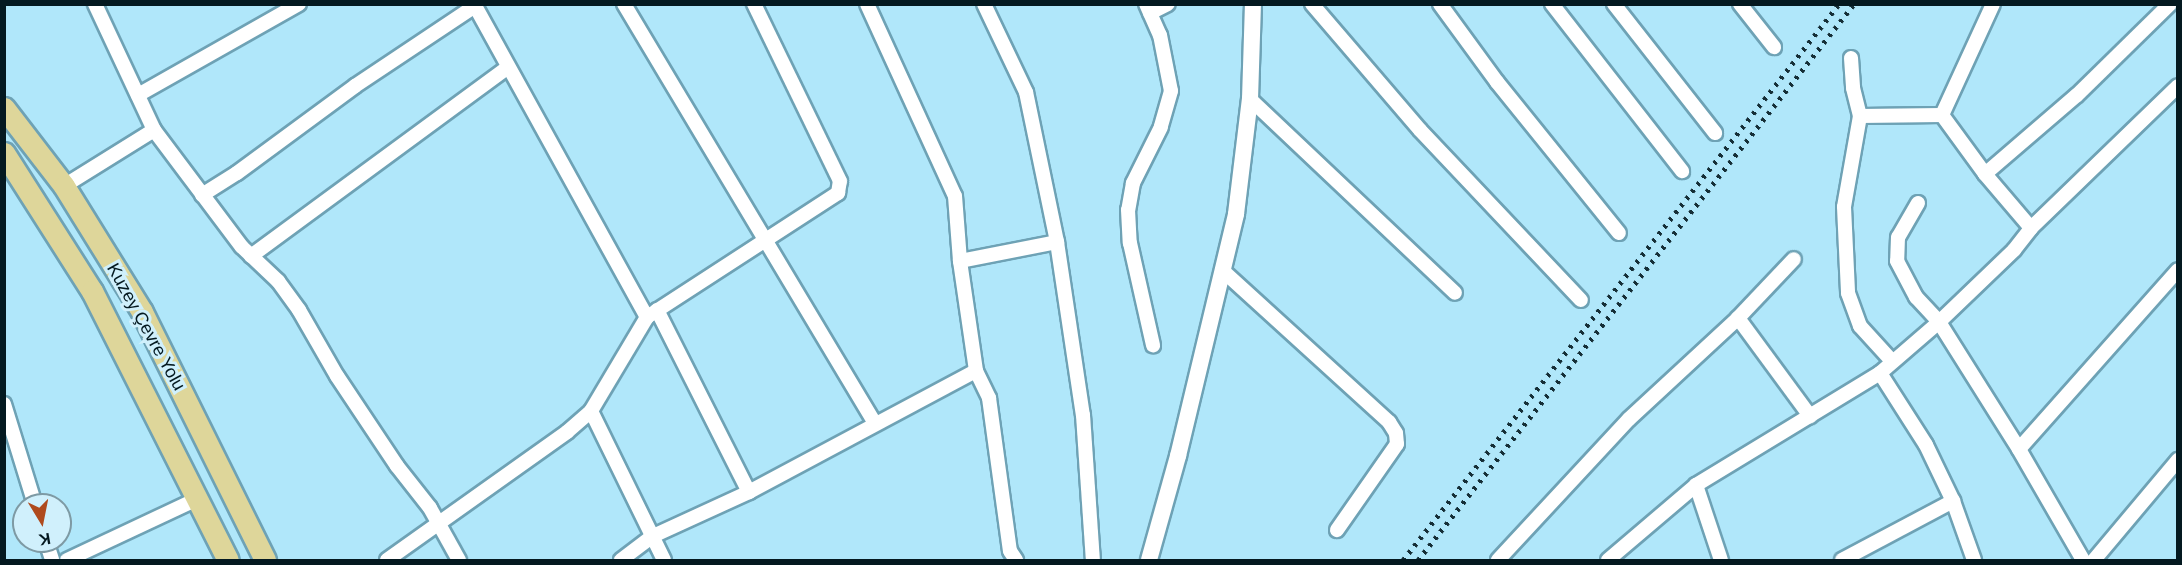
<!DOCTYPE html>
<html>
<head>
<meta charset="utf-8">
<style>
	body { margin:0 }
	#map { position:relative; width:2182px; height:565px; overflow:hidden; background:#b0e7fa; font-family:Arial,sans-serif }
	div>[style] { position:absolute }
	.roads { filter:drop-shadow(2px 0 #6ea2b5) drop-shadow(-2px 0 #6ea2b5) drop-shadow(0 2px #6ea2b5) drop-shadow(0 -2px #6ea2b5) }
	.minor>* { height:14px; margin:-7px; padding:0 7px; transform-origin:7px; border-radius:7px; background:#fff }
	.tertiary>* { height:16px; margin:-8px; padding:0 8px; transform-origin:8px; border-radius:8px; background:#fff }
	.trunk>* { height:21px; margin:-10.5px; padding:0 10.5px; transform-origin:10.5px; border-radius:10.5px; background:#ded69a }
	.rail>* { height:4.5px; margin-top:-2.25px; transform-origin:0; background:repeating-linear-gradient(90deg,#152e36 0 3px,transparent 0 9px) }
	span { translate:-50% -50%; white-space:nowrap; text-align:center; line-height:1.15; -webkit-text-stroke:6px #d0f0fc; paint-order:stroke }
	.street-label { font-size:18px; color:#041920 }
	.frame { position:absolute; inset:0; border:6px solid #041920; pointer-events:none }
	.north { position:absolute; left:12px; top:493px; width:60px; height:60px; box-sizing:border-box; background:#d0f0fc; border:2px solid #7e9aa4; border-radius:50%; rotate:170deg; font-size:16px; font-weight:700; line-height:24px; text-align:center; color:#041920 }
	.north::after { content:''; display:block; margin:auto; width:21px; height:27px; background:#af4a1d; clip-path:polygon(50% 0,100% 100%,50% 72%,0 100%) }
</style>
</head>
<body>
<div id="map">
	<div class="roads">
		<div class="minor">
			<i style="left:95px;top:4px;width:139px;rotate:64.9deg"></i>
			<i style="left:154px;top:130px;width:146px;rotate:53.1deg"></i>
			<i style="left:242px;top:247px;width:50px;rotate:43.4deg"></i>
			<i style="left:278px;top:281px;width:36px;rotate:54deg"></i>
			<i style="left:299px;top:310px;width:76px;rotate:60.1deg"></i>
			<i style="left:337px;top:376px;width:108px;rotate:56.3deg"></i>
			<i style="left:397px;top:466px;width:53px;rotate:51.8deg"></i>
			<i style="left:430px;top:508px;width:60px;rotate:60.9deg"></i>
			<i style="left:474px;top:4px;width:358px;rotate:61.1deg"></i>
			<i style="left:624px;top:4px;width:488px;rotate:59.1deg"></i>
			<i style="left:867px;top:4px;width:211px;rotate:65.4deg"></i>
			<i style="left:955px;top:196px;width:65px;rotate:85.6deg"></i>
			<i style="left:960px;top:261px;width:111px;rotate:81.7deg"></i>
			<i style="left:976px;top:371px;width:30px;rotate:64deg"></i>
			<i style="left:989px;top:398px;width:154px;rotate:82.2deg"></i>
			<i style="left:1010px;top:551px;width:11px;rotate:56deg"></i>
			<i style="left:984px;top:4px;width:98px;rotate:64.5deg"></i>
			<i style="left:1026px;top:92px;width:153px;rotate:78.3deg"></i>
			<i style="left:1057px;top:242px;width:175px;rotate:81.5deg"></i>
			<i style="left:1083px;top:415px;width:145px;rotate:86.1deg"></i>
			<i style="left:1146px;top:4px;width:34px;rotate:66deg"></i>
			<i style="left:1160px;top:35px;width:57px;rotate:78.9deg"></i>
			<i style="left:1171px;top:91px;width:37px;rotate:106deg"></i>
			<i style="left:1161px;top:127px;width:63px;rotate:116.6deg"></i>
			<i style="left:1133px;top:183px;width:27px;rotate:100deg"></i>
			<i style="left:1128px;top:210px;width:33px;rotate:87deg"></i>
			<i style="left:1130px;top:243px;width:105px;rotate:77.3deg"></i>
			<i style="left:1312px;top:4px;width:166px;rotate:49.4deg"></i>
			<i style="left:1420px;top:130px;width:234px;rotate:46.6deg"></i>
			<i style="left:1440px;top:4px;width:97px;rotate:53.8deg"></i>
			<i style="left:1497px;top:82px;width:194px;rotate:51.1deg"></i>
			<i style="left:1552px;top:4px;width:212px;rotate:52.1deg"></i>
			<i style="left:1614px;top:4px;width:164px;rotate:51.9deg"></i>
			<i style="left:1740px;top:4px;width:55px;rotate:51.7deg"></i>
			<i style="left:1150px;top:13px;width:20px;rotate:-27deg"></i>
			<i style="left:1851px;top:58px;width:30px;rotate:86deg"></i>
			<i style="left:1853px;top:88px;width:29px;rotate:76deg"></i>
			<i style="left:1860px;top:116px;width:82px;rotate:-0.7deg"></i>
			<i style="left:1942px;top:115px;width:73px;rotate:53.9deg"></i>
			<i style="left:1985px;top:174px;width:71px;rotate:49.6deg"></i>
			<i style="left:138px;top:95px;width:185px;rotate:-29.5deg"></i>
			<i style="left:1250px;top:99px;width:282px;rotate:43.4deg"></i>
			<i style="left:1942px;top:115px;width:122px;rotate:-65.3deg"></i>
			<i style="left:1860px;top:116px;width:92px;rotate:100deg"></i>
			<i style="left:1844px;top:207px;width:86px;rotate:87.3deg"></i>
			<i style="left:1848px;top:293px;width:35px;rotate:70deg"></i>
			<i style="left:1860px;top:326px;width:47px;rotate:47.6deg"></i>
			<i style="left:1985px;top:174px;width:121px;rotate:-40.7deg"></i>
			<i style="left:2077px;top:95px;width:130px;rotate:-44.4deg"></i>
			<i style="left:64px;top:186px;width:106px;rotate:-31.9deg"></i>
			<i style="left:202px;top:195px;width:41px;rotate:-32.2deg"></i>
			<i style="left:237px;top:173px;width:147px;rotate:-36.4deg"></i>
			<i style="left:355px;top:86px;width:144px;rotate:-33.7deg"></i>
			<i style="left:1918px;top:203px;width:39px;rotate:120deg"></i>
			<i style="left:1898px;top:237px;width:24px;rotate:92deg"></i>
			<i style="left:1897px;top:261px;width:41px;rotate:62.2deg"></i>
			<i style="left:1916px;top:297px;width:34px;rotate:47deg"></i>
			<i style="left:1939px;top:322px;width:150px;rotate:57.8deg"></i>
			<i style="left:251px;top:256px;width:319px;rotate:-36.3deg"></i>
			<i style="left:960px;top:261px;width:99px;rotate:-11.1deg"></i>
			<i style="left:1222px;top:270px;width:226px;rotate:42.3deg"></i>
			<i style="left:1389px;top:422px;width:13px;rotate:58deg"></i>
			<i style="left:1396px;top:433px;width:11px;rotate:85deg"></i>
			<i style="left:1397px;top:444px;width:105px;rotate:124.9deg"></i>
			<i style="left:657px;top:310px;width:204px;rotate:63.2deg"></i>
			<i style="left:1738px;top:318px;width:122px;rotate:53.7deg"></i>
			<i style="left:1880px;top:373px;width:85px;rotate:57.4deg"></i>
			<i style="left:1926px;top:445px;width:62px;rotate:64.3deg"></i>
			<i style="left:1953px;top:501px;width:63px;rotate:70.4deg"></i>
			<i style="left:4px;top:404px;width:106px;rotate:72.9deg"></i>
			<i style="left:591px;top:411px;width:166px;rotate:63.9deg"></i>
			<i style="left:1696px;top:485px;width:79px;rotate:71.6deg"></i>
			<i style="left:46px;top:541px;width:20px;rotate:72deg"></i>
			<i style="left:67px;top:560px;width:144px;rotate:-25.1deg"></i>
			<i style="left:387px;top:560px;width:221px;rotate:-35.4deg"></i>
			<i style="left:567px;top:432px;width:32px;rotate:-41deg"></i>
			<i style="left:591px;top:411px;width:109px;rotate:-59.2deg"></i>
			<i style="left:647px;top:317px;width:228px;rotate:-33deg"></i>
			<i style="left:838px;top:193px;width:12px;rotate:-81deg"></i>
			<i style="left:840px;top:181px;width:197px;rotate:-115.9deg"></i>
			<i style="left:621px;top:560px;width:40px;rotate:-37deg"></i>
			<i style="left:653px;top:536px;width:106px;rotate:-24.6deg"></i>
			<i style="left:749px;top:492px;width:257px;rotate:-28.1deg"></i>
			<i style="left:1498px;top:560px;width:192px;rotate:-47.1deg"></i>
			<i style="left:1629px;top:419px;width:149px;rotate:-42.8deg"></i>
			<i style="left:1738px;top:318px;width:81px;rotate:-46.5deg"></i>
			<i style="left:1608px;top:560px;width:116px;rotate:-40.4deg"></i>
			<i style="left:1696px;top:485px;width:215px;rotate:-31.3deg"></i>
			<i style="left:1880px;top:373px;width:78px;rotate:-40.8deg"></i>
			<i style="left:1939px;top:322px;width:104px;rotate:-43.8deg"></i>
			<i style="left:2014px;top:250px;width:28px;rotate:-52deg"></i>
			<i style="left:2031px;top:228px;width:204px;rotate:-44deg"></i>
			<i style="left:1842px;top:560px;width:126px;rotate:-28deg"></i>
			<i style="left:2083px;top:560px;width:128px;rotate:-120deg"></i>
			<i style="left:2019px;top:449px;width:239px;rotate:-48.4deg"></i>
			<i style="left:2094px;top:560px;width:131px;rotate:-50deg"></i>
		</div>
		<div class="tertiary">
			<i style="left:1149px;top:560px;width:108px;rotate:-74.4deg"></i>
			<i style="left:1178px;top:456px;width:249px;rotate:-76.5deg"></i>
			<i style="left:1236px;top:214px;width:116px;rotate:-83.1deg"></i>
			<i style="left:1250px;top:99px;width:95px;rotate:-88.2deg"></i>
		</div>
		<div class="trunk">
			<i style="left:4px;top:108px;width:98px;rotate:52.4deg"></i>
			<i style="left:64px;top:186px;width:148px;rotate:58.2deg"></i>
			<i style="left:142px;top:312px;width:277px;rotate:63.6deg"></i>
			<i style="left:4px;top:153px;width:164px;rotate:57.5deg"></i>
			<i style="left:92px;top:291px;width:301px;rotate:63.2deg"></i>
		</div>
	</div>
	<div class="rail">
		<i style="left:1403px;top:560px;width:707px;rotate:-51.9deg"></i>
		<i style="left:1418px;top:560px;width:707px;rotate:-51.9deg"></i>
	</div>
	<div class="street-label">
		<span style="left:146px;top:327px;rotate:61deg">Kuzey Çevre Yolu</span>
	</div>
	<div class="frame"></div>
	<div class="north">K</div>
</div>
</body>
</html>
